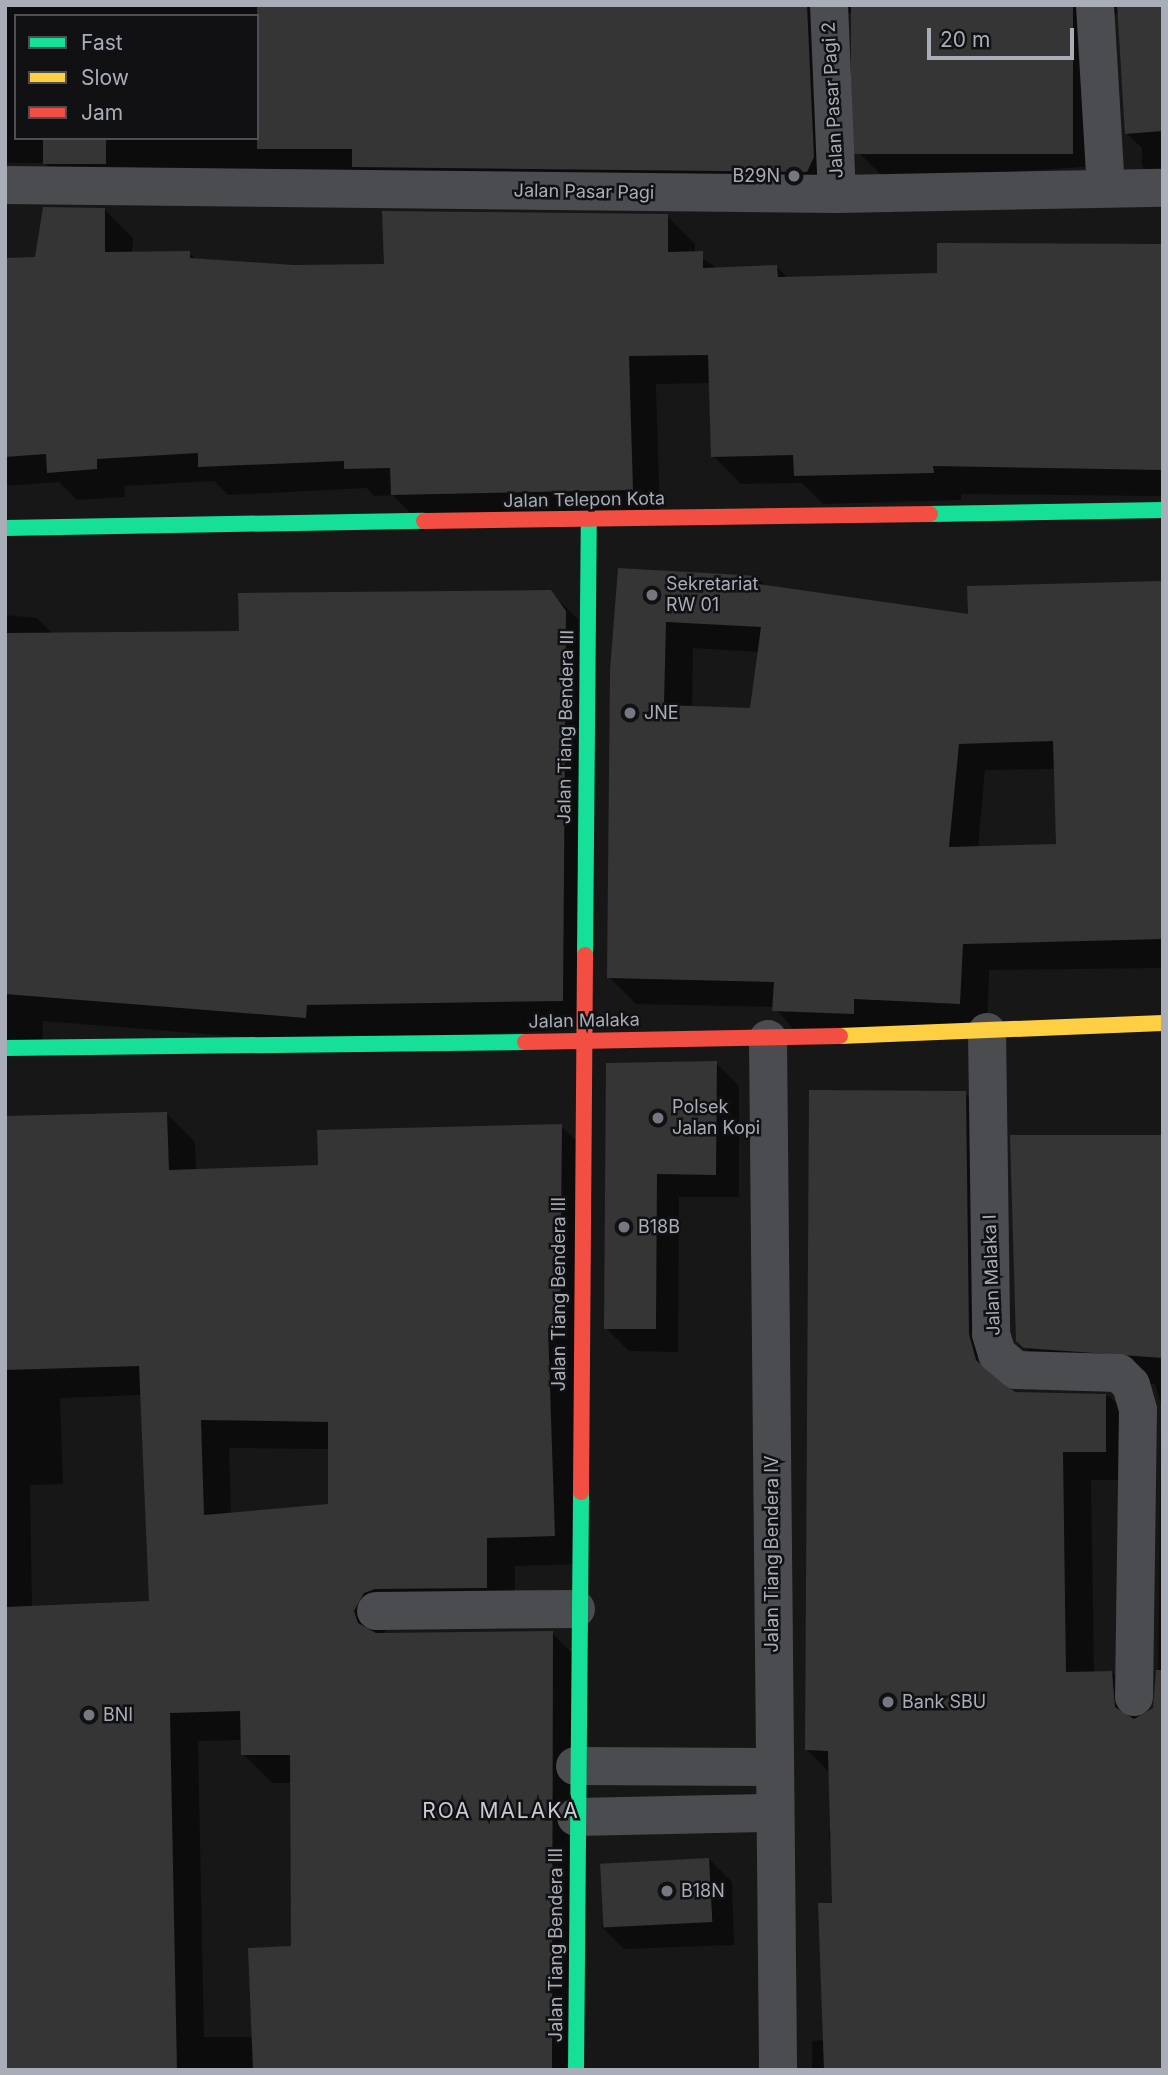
<!DOCTYPE html>
<html>
<head>
<meta charset="utf-8">
<style>
	body { margin:0 }
	#map { position:relative; width:1168px; height:2075px; overflow:hidden; background:#171717; font-family:Inter,sans-serif }
	div>[style] { position:absolute }
	.shadow>* { inset:0; background:#0007 }
	.building>* { inset:0; background:#353536; transform-origin:0 0 }
	.street>* { height:38px; margin:-19px; padding:0 19px; transform-origin:19px; border-radius:19px; background:#4b4c50 }
	.fast>* { height:16px; margin:-8px; padding:0 8px; transform-origin:8px; border-radius:8px; background:#16e098 }
	.slow>* { height:16px; margin:-8px; padding:0 8px; transform-origin:8px; border-radius:8px; background:#ffcf43 }
	.jam>* { height:16px; margin:-8px; padding:0 8px; transform-origin:8px; border-radius:8px; background:#f24e42 }
	.dots>* { width:19px; height:19px; translate:-50% -50%; box-sizing:border-box; border:4px solid #111113; border-radius:50% }
	span { translate:-50% -50%; white-space:nowrap; text-align:center; line-height:1.15; -webkit-text-stroke:5px #111113; paint-order:stroke }
	.street-label { font-size:18px; color:#a8adb8 }
	.poi-label { font-size:18px; color:#a8adb8 }
	.right { translate:-100% -50%; text-align:right }
	.left { translate:0 -50%; text-align:left }
	.quarter-label { font-size:21px; color:#c9ccd4; letter-spacing:2px }
	.frame { position:absolute; inset:0; border:7px solid #a8adb8; pointer-events:none }
	.legend { position:absolute; left:14px; top:14px; width:245px; height:126px; box-sizing:border-box; background:#111113; border:2px solid #4d4f55; margin:0; padding:9px 12px; list-style:none; font-size:21px; color:#a8adb8 }
	.legend li { display:flex; align-items:center; gap:14px; height:35px }
	.legend b { width:35px; border:2px solid #4d4f55 }
	.scale { position:absolute; left:927px; top:28px; width:147px; height:32px; box-sizing:border-box; border:4px solid #a8adb8; border-top:0; padding-left:9px; font-size:21px; line-height:24px; white-space:nowrap; color:#a8adb8; -webkit-text-stroke:5px #111113; paint-order:stroke }
</style>
</head>
<body>
<div id="map">
	<div class="shadow">
		<i style="clip-path:polygon(evenodd,5px 5px,1163px 5px,1163px 187px,1142px 166px,1142px 148px,1126px 133px,1119px 14px,1110px 15px,1108px 165px,887px 181px,859px 153px,853px 13px,846px 13px,841px 186px,73px 191px,45px 163px,5px 163px,5px 5px,16px 16px,257px 16px,257px 138px,16px 138px,16px 16px)"></i>
		<i style="clip-path:polygon(105px 210px,133px 238px,132px 254px,189px 253px,197px 260px,238px 265px,386px 265px,667px 216px,695px 244px,695px 253px,718px 269px,777px 267px,788px 278px,939px 275px,1163px 246px,1163px 496px,961px 494px,961px 500px,823px 504px,802px 483px,741px 484px,713px 456px,711px 383px,656px 384px,660px 517px,420px 523px,393px 495px,374px 496px,367px 488px,228px 495px,214px 481px,124px 486px,125px 497px,77px 500px,59px 482px,5px 486px,5px 260px,36px 258px)"></i>
		<i style="clip-path:polygon(evenodd,619px 570px,758px 578px,767px 587px,969px 616px,1163px 583px,1163px 968px,989px 970px,987px 1030px,801px 1038px,774px 1007px,636px 1004px,609px 977px,619px 570px,693px 648px,759px 652px,752px 710px,692px 708px,693px 648px,619px 570px,1056px 769px,1058px 845px,978px 848px,985px 770px,1056px 769px)"></i>
		<i style="clip-path:polygon(550px 592px,578px 619px,590px 1028px,333px 1044px,43px 1021px,42px 1049px,5px 1050px,5px 615px,37px 618px,54px 635px,241px 633px)"></i>
		<i style="clip-path:polygon(716px 1063px,739px 1086px,739px 1197px,679px 1197px,678px 1352px,629px 1351px,606px 1328px,608px 1065px)"></i>
		<i style="clip-path:polygon(965px 1093px,994px 1121px,1003px 1384px,1014px 1393px,1109px 1396px,1138px 1425px,1144px 1480px,1091px 1480px,1094px 1673px,1112px 1673px,1141px 1701px,1141px 1717px,1154px 1710px,1158px 1698px,1161px 1404px,1155px 1384px,1055px 1376px,1018px 1341px,1163px 1137px,1163px 2070px,812px 2070px,812px 2041px,825px 2040px,834px 1905px,829px 1831px,834px 1830px,831px 1774px,807px 1750px)"></i>
		<i style="clip-path:polygon(evenodd,166px 1113px,195px 1142px,196px 1171px,320px 1167px,561px 1126px,590px 1154px,583px 1564px,515px 1566px,515px 1616px,386px 1628px,384px 1635px,552px 1633px,581px 1662px,580px 2070px,5px 2070px,5px 1121px,166px 1113px,142px 1395px,150px 1603px,32px 1607px,30px 1485px,63px 1484px,60px 1398px,142px 1395px,166px 1113px,229px 1448px,329px 1449px,329px 1506px,231px 1515px,229px 1448px,166px 1113px,242px 1740px,243px 1754px,272px 1783px,292px 1783px,293px 1948px,253px 2037px,204px 2037px,198px 1741px,242px 1740px)"></i>
		<i style="clip-path:polygon(709px 1859px,732px 1882px,734px 1945px,624px 1949px,601px 1926px)"></i>
	</div>
	<div class="building">
		<i style="clip-path:polygon(257px 5px,807px 5px,814px 157px,807px 172px,352px 167px,352px 149px,257px 149px)"></i>
		<i style="left:851px;top:5px;width:222px;height:149px"></i>
		<i style="clip-path:polygon(1117px 5px,1163px 5px,1163px 131px,1125px 134px)"></i>
		<i style="left:43px;top:138px;width:63px;height:26px"></i>
		<i style="clip-path:polygon(43px 207px,105px 208px,105px 252px,190px 251px,190px 258px,293px 265px,384px 264px,382px 211px,668px 214px,668px 252px,703px 251px,703px 268px,777px 265px,778px 277px,937px 273px,937px 243px,1163px 244px,1163px 470px,933px 466px,934px 473px,794px 476px,793px 455px,711px 457px,708px 355px,629px 356px,633px 490px,391px 495px,390px 468px,344px 469px,344px 461px,198px 467px,198px 453px,97px 459px,97px 469px,47px 473px,46px 454px,5px 457px,5px 258px,35px 257px)"></i>
		<i style="clip-path:polygon(evenodd,618px 568px,759px 576px,758px 584px,968px 614px,967px 586px,1163px 581px,1163px 939px,963px 944px,960px 1004px,854px 999px,854px 1014px,772px 1011px,774px 982px,607px 978px,610px 670px,618px 568px,666px 622px,761px 627px,750px 708px,664px 705px,666px 622px,618px 568px,1053px 741px,1056px 844px,949px 847px,959px 744px,1053px 741px)"></i>
		<i style="clip-path:polygon(551px 590px,566px 611px,563px 1001px,307px 1005px,306px 1018px,5px 994px,5px 633px,239px 631px,238px 593px)"></i>
		<i style="clip-path:polygon(717px 1061px,716px 1175px,657px 1174px,656px 1329px,604px 1329px,606px 1063px)"></i>
		<i style="clip-path:polygon(809px 1090px,966px 1091px,969px 1334px,976px 1360px,1015px 1392px,1106px 1394px,1106px 1452px,1063px 1452px,1066px 1672px,1112px 1671px,1115px 1707px,1134px 1719px,1153px 1708px,1156px 1670px,1163px 1670px,1163px 2070px,824px 2070px,818px 1903px,832px 1903px,828px 1751px,805px 1750px)"></i>
		<i style="clip-path:polygon(evenodd,167px 1112px,169px 1170px,318px 1165px,317px 1130px,562px 1124px,560px 1328px,548px 1328px,555px 1536px,487px 1538px,487px 1588px,375px 1589px,364px 1593px,354px 1611px,358px 1623px,376px 1633px,553px 1631px,552px 2070px,253px 2070px,248px 1948px,291px 1946px,290px 1755px,241px 1755px,240px 1711px,170px 1713px,177px 2070px,5px 2070px,5px 1607px,149px 1601px,139px 1366px,5px 1370px,5px 1116px,167px 1112px,201px 1420px,328px 1422px,328px 1504px,204px 1515px,201px 1420px)"></i>
		<i style="clip-path:polygon(1010px 1135px,1163px 1135px,1163px 1358px,1024px 1348px,1016px 1341px)"></i>
		<i style="left:709px;top:1858px;width:64px;height:109px;rotate:87deg"></i>
	</div>
	<div class="street">
		<i style="left:829px;top:5px;width:189px;rotate:87.6deg"></i>
		<i style="left:1095px;top:5px;width:183px;rotate:86.6deg"></i>
		<i style="left:5px;top:185px;width:832px;rotate:0.62deg"></i>
		<i style="left:837px;top:194px;width:326px;rotate:-1.1deg"></i>
		<i style="left:987px;top:1032px;width:302px;rotate:89.2deg"></i>
		<i style="left:991px;top:1334px;width:21px;rotate:73deg"></i>
		<i style="left:997px;top:1354px;width:25px;rotate:40deg"></i>
		<i style="left:1016px;top:1370px;width:103px;rotate:1.7deg"></i>
		<i style="left:1119px;top:1373px;width:17px;rotate:45deg"></i>
		<i style="left:1131px;top:1385px;width:26px;rotate:74deg"></i>
		<i style="left:1138px;top:1410px;width:287px;rotate:90.8deg"></i>
		<i style="left:768px;top:1039px;width:1031px;rotate:89.44deg"></i>
		<i style="left:376px;top:1611px;width:200px;rotate:-0.6deg"></i>
		<i style="left:575px;top:1766px;width:198px;rotate:0.3deg"></i>
		<i style="left:576px;top:1817px;width:198px;rotate:-1.2deg"></i>
	</div>
	<div class="fast">
		<i style="left:930px;top:514px;width:233px;rotate:-1deg"></i>
		<i style="left:5px;top:528px;width:419px;rotate:-1deg"></i>
		<i style="left:585px;top:955px;width:436px;rotate:-89.5deg"></i>
		<i style="left:5px;top:1048px;width:520px;rotate:-0.66deg"></i>
		<i style="left:576px;top:2070px;width:578px;rotate:-89.5deg"></i>
	</div>
	<div class="slow">
		<i style="left:840px;top:1036px;width:323px;rotate:-2.3deg"></i>
	</div>
	<div class="jam">
		<i style="left:424px;top:521px;width:506px;rotate:-0.79deg"></i>
		<i style="left:525px;top:1042px;width:315px;rotate:-1.1deg"></i>
		<i style="left:581px;top:1492px;width:537px;rotate:-89.57deg"></i>
	</div>
	<div class="dots">
		<i style="left:794px;top:176px;background:#757880"></i>
		<i style="left:652px;top:595px;background:#757880"></i>
		<i style="left:630px;top:713px;background:#757880"></i>
		<i style="left:658px;top:1118px;background:#757880"></i>
		<i style="left:624px;top:1227px;background:#757880"></i>
		<i style="left:888px;top:1702px;background:#757880"></i>
		<i style="left:89px;top:1715px;background:#757880"></i>
		<i style="left:667px;top:1891px;background:#757880"></i>
	</div>
	<div class="street-label">
		<span style="left:833px;top:100px;rotate:-93deg">Jalan Pasar Pagi 2</span>
		<span style="left:584px;top:192px;rotate:1deg">Jalan Pasar Pagi</span>
		<span style="left:584px;top:500px;rotate:-1deg">Jalan Telepon Kota</span>
		<span style="left:566px;top:727px;rotate:-89deg">Jalan Tiang Bendera III</span>
		<span style="left:584px;top:1021px;rotate:-1deg">Jalan Malaka</span>
		<span style="left:992px;top:1275px;rotate:-92deg">Jalan Malaka I</span>
		<span style="left:559px;top:1294px;rotate:-90deg">Jalan Tiang Bendera III</span>
		<span style="left:772px;top:1554px;rotate:-90deg">Jalan Tiang Bendera IV</span>
		<span style="left:556px;top:1945px;rotate:-90deg">Jalan Tiang Bendera III</span>
	</div>
	<div class="poi-label">
		<span class="right" style="left:780px;top:176px">B29N</span>
		<span class="left" style="left:666px;top:595px">Sekretariat<br>RW 01</span>
		<span class="left" style="left:644px;top:713px">JNE</span>
		<span class="left" style="left:672px;top:1118px">Polsek<br>Jalan Kopi</span>
		<span class="left" style="left:638px;top:1227px">B18B</span>
		<span class="left" style="left:902px;top:1702px">Bank SBU</span>
		<span class="left" style="left:103px;top:1715px">BNI</span>
		<span class="left" style="left:681px;top:1891px">B18N</span>
	</div>
	<div class="quarter-label">
		<span style="left:501px;top:1811px">ROA MALAKA</span>
	</div>
	<div class="frame"></div>
	<ul class="legend">
	<li><b style="height:9px;background:#16e098"></b>Fast</li>
	<li><b style="height:9px;background:#ffcf43"></b>Slow</li>
	<li><b style="height:9px;background:#f24e42"></b>Jam</li>
	</ul>
	<div class="scale">20 m</div>
</div>
</body>
</html>
